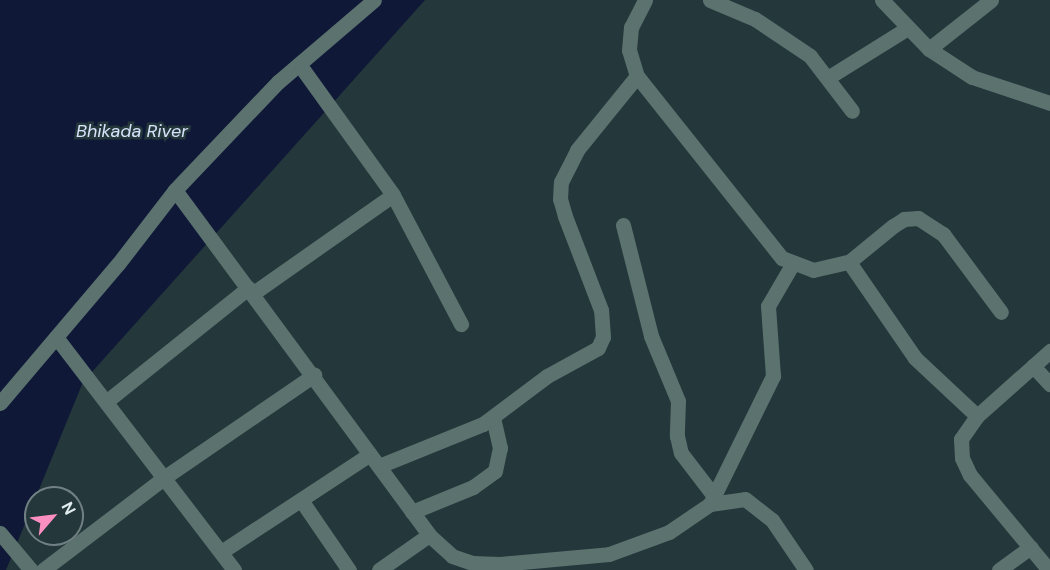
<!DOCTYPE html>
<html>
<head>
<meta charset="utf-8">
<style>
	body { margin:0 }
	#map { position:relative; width:1050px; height:570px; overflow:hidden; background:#24373b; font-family:"DM Sans",sans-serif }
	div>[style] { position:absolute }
	.water>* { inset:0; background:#0f1837 }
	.street>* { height:15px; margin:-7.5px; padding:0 7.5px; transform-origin:7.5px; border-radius:7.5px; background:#5b726f }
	span { translate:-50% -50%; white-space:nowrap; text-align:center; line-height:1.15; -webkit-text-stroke:5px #24373b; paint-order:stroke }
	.water-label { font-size:18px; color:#d9e3fc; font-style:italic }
	.north { position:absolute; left:24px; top:486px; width:60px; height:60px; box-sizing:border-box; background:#24373b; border:2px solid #708083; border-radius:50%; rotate:62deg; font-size:16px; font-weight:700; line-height:24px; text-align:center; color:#e1edef }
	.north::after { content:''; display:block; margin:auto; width:21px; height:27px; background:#fc8fc2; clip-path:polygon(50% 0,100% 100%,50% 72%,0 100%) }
</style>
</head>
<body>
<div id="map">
	<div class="water">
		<i style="clip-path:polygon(0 0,425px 0,83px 382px,6px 570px,0 570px)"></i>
	</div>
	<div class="street">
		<i style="left:645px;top:0;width:30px;rotate:117deg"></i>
		<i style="left:631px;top:27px;width:23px;rotate:95deg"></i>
		<i style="left:629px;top:50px;width:27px;rotate:73deg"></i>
		<i style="left:637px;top:76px;width:233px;rotate:51.5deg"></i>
		<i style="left:782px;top:258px;width:33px;rotate:21deg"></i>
		<i style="left:813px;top:270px;width:37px;rotate:-13deg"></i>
		<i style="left:849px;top:262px;width:57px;rotate:-39.3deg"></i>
		<i style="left:893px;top:226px;width:13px;rotate:-32deg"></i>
		<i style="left:904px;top:219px;width:14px;rotate:-4deg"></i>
		<i style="left:918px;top:218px;width:30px;rotate:33deg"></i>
		<i style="left:943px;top:234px;width:97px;rotate:53.4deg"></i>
		<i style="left:710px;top:0;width:49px;rotate:22.9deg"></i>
		<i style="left:755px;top:19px;width:66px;rotate:33.9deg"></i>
		<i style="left:810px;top:56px;width:69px;rotate:52.6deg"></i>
		<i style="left:882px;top:0;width:68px;rotate:46.2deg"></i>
		<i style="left:929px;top:49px;width:51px;rotate:33.1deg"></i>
		<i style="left:972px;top:77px;width:82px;rotate:18.4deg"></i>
		<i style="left:929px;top:49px;width:79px;rotate:-38.3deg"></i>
		<i style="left:299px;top:64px;width:161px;rotate:54.3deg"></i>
		<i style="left:393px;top:195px;width:146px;rotate:62.2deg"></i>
		<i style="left:829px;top:77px;width:91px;rotate:-31.9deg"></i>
		<i style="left:175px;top:190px;width:428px;rotate:53.6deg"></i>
		<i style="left:429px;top:535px;width:31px;rotate:42deg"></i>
		<i style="left:452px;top:556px;width:21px;rotate:19deg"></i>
		<i style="left:472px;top:563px;width:28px;rotate:2deg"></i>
		<i style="left:500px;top:564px;width:109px;rotate:-5.2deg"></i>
		<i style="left:609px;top:554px;width:64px;rotate:-20.1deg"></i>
		<i style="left:669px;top:532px;width:50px;rotate:-34.3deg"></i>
		<i style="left:710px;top:504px;width:35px;rotate:-8deg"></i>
		<i style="left:745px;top:499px;width:34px;rotate:38deg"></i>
		<i style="left:772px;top:520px;width:60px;rotate:55.8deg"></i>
		<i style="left:623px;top:225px;width:114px;rotate:75.8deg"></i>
		<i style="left:651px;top:336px;width:70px;rotate:67.4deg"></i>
		<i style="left:678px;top:401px;width:35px;rotate:92deg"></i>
		<i style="left:677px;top:436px;width:17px;rotate:77deg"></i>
		<i style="left:681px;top:453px;width:54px;rotate:52.5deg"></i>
		<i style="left:849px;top:262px;width:116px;rotate:55.5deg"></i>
		<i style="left:915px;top:358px;width:85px;rotate:43.1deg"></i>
		<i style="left:977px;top:416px;width:98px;rotate:-41.7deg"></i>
		<i style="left:252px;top:294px;width:172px;rotate:-35.1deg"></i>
		<i style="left:56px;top:337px;width:293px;rotate:52.6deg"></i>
		<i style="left:1033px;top:366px;width:25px;rotate:47deg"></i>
		<i style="left:107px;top:401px;width:181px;rotate:-38.7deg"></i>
		<i style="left:0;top:403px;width:182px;rotate:-49.7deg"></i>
		<i style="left:118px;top:264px;width:93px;rotate:-52.4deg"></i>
		<i style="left:175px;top:190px;width:149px;rotate:-46.4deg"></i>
		<i style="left:278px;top:82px;width:126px;rotate:-40.5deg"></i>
		<i style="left:977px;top:416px;width:28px;rotate:125deg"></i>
		<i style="left:961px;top:439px;width:19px;rotate:87deg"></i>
		<i style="left:962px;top:458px;width:19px;rotate:65deg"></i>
		<i style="left:970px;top:475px;width:124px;rotate:50.3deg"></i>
		<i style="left:379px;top:466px;width:112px;rotate:-22deg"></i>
		<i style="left:483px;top:424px;width:80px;rotate:-36.9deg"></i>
		<i style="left:547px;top:376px;width:58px;rotate:-28.8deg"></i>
		<i style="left:598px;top:348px;width:12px;rotate:-66deg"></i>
		<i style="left:603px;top:337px;width:27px;rotate:-94deg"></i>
		<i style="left:601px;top:310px;width:101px;rotate:-111deg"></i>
		<i style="left:565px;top:216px;width:18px;rotate:-106deg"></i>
		<i style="left:560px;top:199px;width:17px;rotate:-87deg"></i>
		<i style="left:561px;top:182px;width:36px;rotate:-63deg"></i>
		<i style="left:577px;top:150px;width:95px;rotate:-51deg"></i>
		<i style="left:301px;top:500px;width:85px;rotate:55.6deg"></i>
		<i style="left:710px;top:504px;width:143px;rotate:-63.8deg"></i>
		<i style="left:773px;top:376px;width:70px;rotate:-94.1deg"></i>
		<i style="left:768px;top:306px;width:48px;rotate:-59.7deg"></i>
		<i style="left:412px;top:512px;width:66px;rotate:-22.3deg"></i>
		<i style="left:473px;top:487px;width:27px;rotate:-36deg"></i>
		<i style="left:495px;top:471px;width:24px;rotate:-78deg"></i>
		<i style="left:500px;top:448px;width:31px;rotate:-103deg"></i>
		<i style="left:0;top:533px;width:48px;rotate:50deg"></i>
		<i style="left:221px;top:552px;width:178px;rotate:-33.3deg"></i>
		<i style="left:43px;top:570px;width:153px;rotate:-37.3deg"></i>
		<i style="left:165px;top:477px;width:181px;rotate:-34.4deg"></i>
		<i style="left:379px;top:570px;width:61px;rotate:-35deg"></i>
		<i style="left:999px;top:570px;width:39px;rotate:-36deg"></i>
	</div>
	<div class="water-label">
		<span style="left:132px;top:131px">Bhikada River</span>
	</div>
	<div class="north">N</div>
</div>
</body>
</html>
